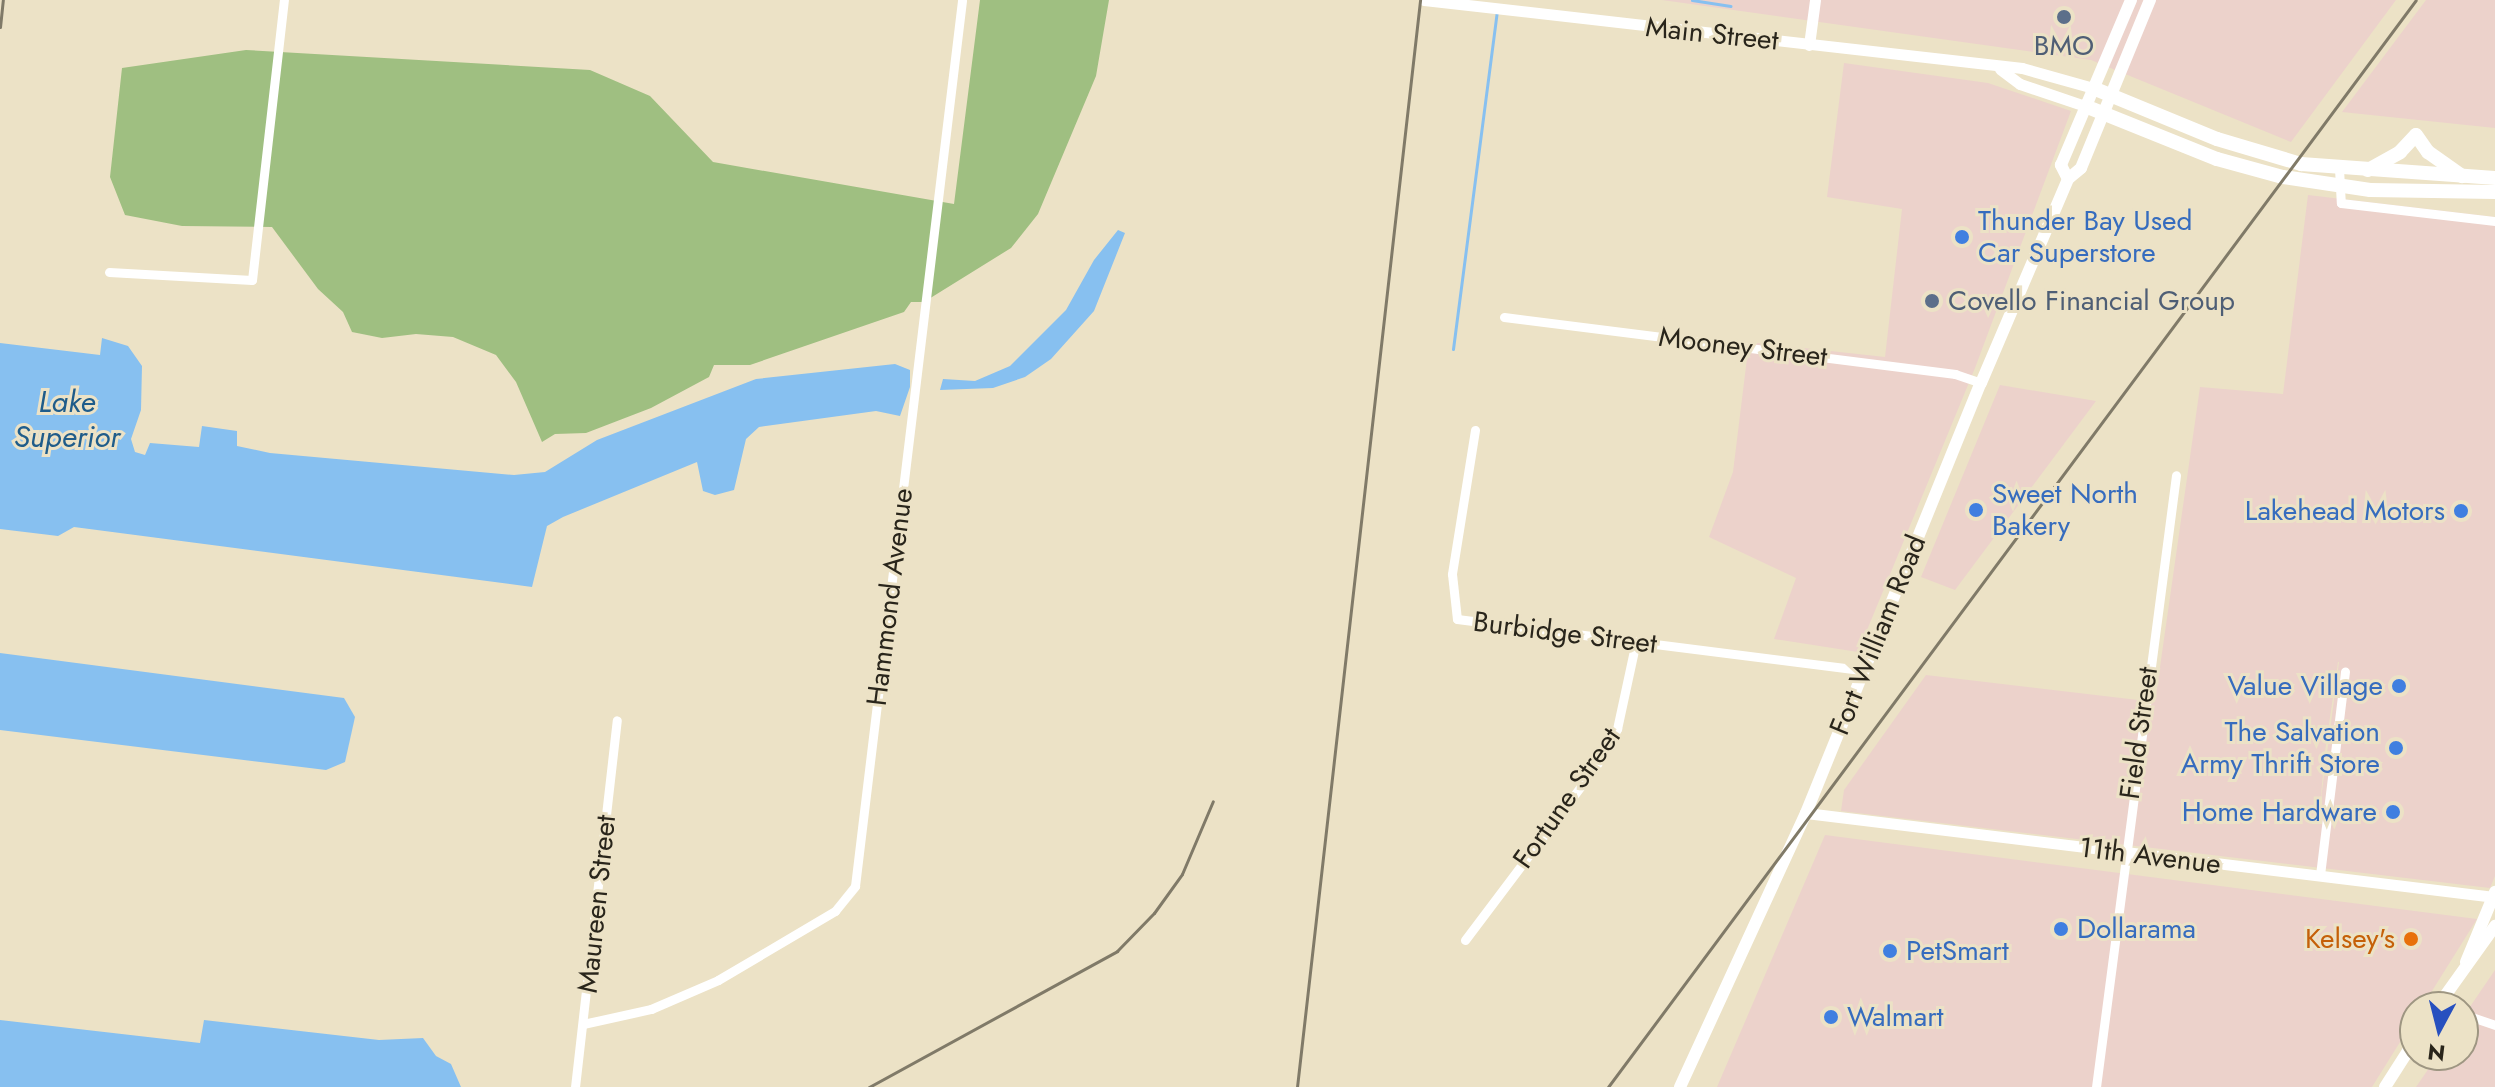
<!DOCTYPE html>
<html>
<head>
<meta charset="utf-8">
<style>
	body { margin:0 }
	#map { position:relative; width:2495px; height:1087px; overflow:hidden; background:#ece2c6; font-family:Jost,sans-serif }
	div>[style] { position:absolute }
	.commercial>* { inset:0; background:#ecd2cb }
	.forest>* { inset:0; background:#9fbf81 }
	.water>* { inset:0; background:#87c0f0 }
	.stream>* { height:3px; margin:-1.5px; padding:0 1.5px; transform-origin:1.5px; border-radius:1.5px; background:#87c0f0 }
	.minor>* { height:9px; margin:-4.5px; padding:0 4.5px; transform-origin:4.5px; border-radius:4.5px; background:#fff }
	.tertiary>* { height:11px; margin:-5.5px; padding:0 5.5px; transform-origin:5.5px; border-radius:5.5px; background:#fff }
	.secondary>* { height:12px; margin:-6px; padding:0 6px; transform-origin:6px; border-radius:6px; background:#fff }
	.primary>* { height:14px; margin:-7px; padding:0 7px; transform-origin:7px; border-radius:7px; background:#fff }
	.rail>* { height:3px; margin:-1.5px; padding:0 1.5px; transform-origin:1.5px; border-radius:1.5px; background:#807a68 }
	.dots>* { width:22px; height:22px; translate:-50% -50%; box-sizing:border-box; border:4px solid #ece2c6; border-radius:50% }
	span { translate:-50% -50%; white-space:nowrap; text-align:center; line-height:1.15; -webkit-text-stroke:6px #ece2c6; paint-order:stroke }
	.street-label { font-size:28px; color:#29251b }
	.service-label { font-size:28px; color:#4e5e75 }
	.left { translate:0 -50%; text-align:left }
	.shop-label { font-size:28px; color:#366cbe }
	.right { translate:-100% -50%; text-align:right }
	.food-label { font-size:28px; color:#c56008 }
	.water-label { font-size:30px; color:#1f5c8a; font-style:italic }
	.north { position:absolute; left:2399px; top:991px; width:80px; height:80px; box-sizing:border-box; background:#ece2c6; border:2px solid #9e9682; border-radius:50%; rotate:187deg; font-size:22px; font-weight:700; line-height:32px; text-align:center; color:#29251b }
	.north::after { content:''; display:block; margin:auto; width:28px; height:36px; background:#2750bf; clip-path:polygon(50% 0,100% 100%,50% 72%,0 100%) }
</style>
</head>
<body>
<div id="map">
	<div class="commercial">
		<i style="clip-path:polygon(1662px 0,2396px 0,2291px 142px,2091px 60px)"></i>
		<i style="clip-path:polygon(2426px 0,2495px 0,2495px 128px,2342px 112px)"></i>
		<i style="clip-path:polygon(1844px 63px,1988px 83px,2071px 111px,1975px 368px,1858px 652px,1774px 639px,1796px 578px,1709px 537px,1733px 472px,1749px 342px,1885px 357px,1902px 209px,1827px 197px)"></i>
		<i style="clip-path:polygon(evenodd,2308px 195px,2495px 217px,2495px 876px,2490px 888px,1841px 811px,1844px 790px,1926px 675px,2155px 702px,2200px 387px,2283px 394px,2308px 195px,2338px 662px,2339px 662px,2320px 806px,2325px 752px,2338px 662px)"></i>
		<i style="clip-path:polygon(2000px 385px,2096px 401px,1955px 590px,1921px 577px)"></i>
		<i style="clip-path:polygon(1825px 835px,2477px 919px,2422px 1007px,2415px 1007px,2415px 1018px,2372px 1087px,1717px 1087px)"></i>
		<i style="clip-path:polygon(2495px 970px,2495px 1087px,2416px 1087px,2438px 1055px,2463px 1055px,2463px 1017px)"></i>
	</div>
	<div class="forest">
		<i style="clip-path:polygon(980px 0,1109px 0,1096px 76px,1038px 214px,1011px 248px,924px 302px,911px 302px,904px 312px,750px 365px,714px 365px,709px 377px,651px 408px,586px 433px,555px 434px,542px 442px,516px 382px,496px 355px,453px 337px,416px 334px,382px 338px,352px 332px,343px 312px,318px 289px,272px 227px,182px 226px,125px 215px,110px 177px,122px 68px,246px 50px,590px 70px,650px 96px,713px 162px,954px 204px)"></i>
	</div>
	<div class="water">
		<i style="clip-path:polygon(1118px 230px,1125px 233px,1094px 311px,1051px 359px,1025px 377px,993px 388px,940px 390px,943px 379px,975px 381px,1010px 366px,1066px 310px,1094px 260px)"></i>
		<i style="clip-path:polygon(102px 338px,128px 346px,142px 366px,141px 410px,131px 439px,135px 452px,145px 455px,150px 443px,199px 447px,202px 426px,237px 431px,237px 446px,270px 453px,514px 475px,545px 472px,597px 440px,756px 379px,895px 364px,910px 370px,910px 387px,900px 416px,876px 411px,759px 427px,746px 439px,734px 490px,715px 495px,703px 491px,697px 462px,563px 517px,547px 526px,532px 587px,74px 527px,58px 536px,0 529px,0 343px,100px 355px)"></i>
		<i style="clip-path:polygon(0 653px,344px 698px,355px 717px,345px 762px,326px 770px,0 730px)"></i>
		<i style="clip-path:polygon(0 1020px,200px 1043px,204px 1020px,379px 1040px,423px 1038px,436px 1056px,451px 1064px,461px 1087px,0 1087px)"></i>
	</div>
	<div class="stream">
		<i style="left:1692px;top:0;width:39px;rotate:9deg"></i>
		<i style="left:1453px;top:349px;width:340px;rotate:-82.6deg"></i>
	</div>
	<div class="minor">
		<i style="left:2339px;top:168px;width:35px;rotate:87deg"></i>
		<i style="left:2341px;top:203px;width:155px;rotate:6.7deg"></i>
		<i style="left:109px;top:272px;width:143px;rotate:3.2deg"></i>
		<i style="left:252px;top:280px;width:282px;rotate:-83.5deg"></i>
		<i style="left:1504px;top:317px;width:455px;rotate:7.2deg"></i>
		<i style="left:1955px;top:374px;width:28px;rotate:19deg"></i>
		<i style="left:1475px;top:430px;width:146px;rotate:99.1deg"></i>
		<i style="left:1452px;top:574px;width:45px;rotate:83.7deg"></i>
		<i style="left:1457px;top:619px;width:409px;rotate:7.2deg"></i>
		<i style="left:2320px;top:875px;width:205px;rotate:-83deg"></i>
		<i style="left:1465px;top:940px;width:218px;rotate:-53deg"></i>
		<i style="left:1596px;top:766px;width:43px;rotate:-60.4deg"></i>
		<i style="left:1617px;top:729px;width:90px;rotate:-77.8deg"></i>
		<i style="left:2463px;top:1014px;width:34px;rotate:19deg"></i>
		<i style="left:583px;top:1024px;width:70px;rotate:-12.4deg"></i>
		<i style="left:651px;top:1009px;width:73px;rotate:-23.4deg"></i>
		<i style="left:718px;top:980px;width:136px;rotate:-30.5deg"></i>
		<i style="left:835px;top:911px;width:32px;rotate:-51deg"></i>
		<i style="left:855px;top:886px;width:892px;rotate:-83.11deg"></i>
		<i style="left:575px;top:1087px;width:369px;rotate:-83.5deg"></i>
		<i style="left:2096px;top:1087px;width:617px;rotate:-82.55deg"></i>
	</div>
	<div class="tertiary">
		<i style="left:1424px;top:0;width:602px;rotate:6.49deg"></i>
		<i style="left:2022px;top:68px;width:74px;rotate:15.7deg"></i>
		<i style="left:1809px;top:45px;width:45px;rotate:-82.4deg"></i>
		<i style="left:2000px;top:69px;width:25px;rotate:37deg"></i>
		<i style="left:2020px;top:84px;width:69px;rotate:18.7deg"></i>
		<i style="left:1806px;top:813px;width:694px;rotate:6.95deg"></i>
	</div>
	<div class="secondary">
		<i style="left:2068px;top:179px;width:16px;rotate:-117deg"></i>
		<i style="left:2061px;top:165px;width:179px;rotate:-67deg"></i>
		<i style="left:2466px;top:962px;width:76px;rotate:-67.5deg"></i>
		<i style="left:2437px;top:1007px;width:100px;rotate:-54.4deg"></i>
		<i style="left:1680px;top:1087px;width:302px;rotate:-65.3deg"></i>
		<i style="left:1806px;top:813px;width:464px;rotate:-67.9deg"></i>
		<i style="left:1981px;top:383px;width:222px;rotate:-66.9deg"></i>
		<i style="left:2068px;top:179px;width:17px;rotate:-40deg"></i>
		<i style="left:2081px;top:168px;width:182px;rotate:-67.7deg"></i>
		<i style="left:2385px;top:1087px;width:56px;rotate:-57.4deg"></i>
	</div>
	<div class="primary">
		<i style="left:2093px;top:88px;width:134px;rotate:22.4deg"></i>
		<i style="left:2217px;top:139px;width:88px;rotate:16.6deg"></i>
		<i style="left:2301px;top:164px;width:195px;rotate:4.1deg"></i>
		<i style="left:2085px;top:106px;width:142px;rotate:21.9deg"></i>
		<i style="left:2217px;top:159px;width:68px;rotate:15.3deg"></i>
		<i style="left:2283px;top:177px;width:88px;rotate:8.5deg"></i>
		<i style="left:2370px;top:190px;width:125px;rotate:0.9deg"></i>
		<i style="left:2368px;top:170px;width:37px;rotate:-29deg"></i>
		<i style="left:2400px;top:152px;width:23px;rotate:-47deg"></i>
		<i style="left:2416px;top:135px;width:21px;rotate:55deg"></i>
		<i style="left:2428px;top:152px;width:42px;rotate:35.2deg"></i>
	</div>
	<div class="rail">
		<i style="left:0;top:27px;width:27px;rotate:-84deg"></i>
		<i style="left:869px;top:1087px;width:283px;rotate:-28.7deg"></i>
		<i style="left:1117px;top:951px;width:53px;rotate:-45.8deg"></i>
		<i style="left:1154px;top:913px;width:48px;rotate:-54.3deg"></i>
		<i style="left:1182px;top:874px;width:79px;rotate:-67deg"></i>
		<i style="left:1297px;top:1087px;width:1094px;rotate:-83.54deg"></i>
		<i style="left:1608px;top:1087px;width:1354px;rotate:-53.38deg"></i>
	</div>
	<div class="dots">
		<i style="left:2064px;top:17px;background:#5c6f8a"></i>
		<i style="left:1962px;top:237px;background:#3f7fe0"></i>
		<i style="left:1932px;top:301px;background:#5c6f8a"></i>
		<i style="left:1976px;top:510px;background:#3f7fe0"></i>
		<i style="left:2461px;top:511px;background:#3f7fe0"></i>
		<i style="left:2399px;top:686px;background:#3f7fe0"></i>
		<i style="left:2396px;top:748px;background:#3f7fe0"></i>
		<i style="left:2393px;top:812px;background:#3f7fe0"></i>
		<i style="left:2061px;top:929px;background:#3f7fe0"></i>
		<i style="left:2411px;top:939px;background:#e8710a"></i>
		<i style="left:1890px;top:951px;background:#3f7fe0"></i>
		<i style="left:1831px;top:1017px;background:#3f7fe0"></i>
	</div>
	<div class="street-label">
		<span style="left:1712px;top:34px;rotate:6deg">Main Street</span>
		<span style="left:1743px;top:347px;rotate:7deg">Mooney Street</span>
		<span style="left:890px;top:597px;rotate:-83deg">Hammond Avenue</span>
		<span style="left:1565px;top:633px;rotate:7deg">Burbidge Street</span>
		<span style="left:1878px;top:635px;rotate:-68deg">Fort William Road</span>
		<span style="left:2139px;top:733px;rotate:-82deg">Field Street</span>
		<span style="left:1567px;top:798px;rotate:-55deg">Fortune Street</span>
		<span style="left:2150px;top:856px;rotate:7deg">11th Avenue</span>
		<span style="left:597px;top:904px;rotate:-84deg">Maureen Street</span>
	</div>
	<div class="service-label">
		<span style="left:2064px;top:46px">BMO</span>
		<span class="left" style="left:1948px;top:301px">Covello Financial Group</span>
	</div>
	<div class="shop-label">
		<span class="left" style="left:1978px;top:237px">Thunder Bay Used<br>Car Superstore</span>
		<span class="left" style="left:1992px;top:510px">Sweet North<br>Bakery</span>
		<span class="right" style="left:2445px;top:511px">Lakehead Motors</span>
		<span class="right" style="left:2383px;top:686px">Value Village</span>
		<span class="right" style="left:2380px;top:748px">The Salvation<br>Army Thrift Store</span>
		<span class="right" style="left:2377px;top:812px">Home Hardware</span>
		<span class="left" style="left:2077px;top:929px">Dollarama</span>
		<span class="left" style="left:1906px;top:951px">PetSmart</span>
		<span class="left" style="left:1847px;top:1017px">Walmart</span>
	</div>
	<div class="food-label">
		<span class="right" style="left:2395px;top:939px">Kelsey's</span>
	</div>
	<div class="water-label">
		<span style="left:67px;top:419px">Lake<br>Superior</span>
	</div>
	<div class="north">N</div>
</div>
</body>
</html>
